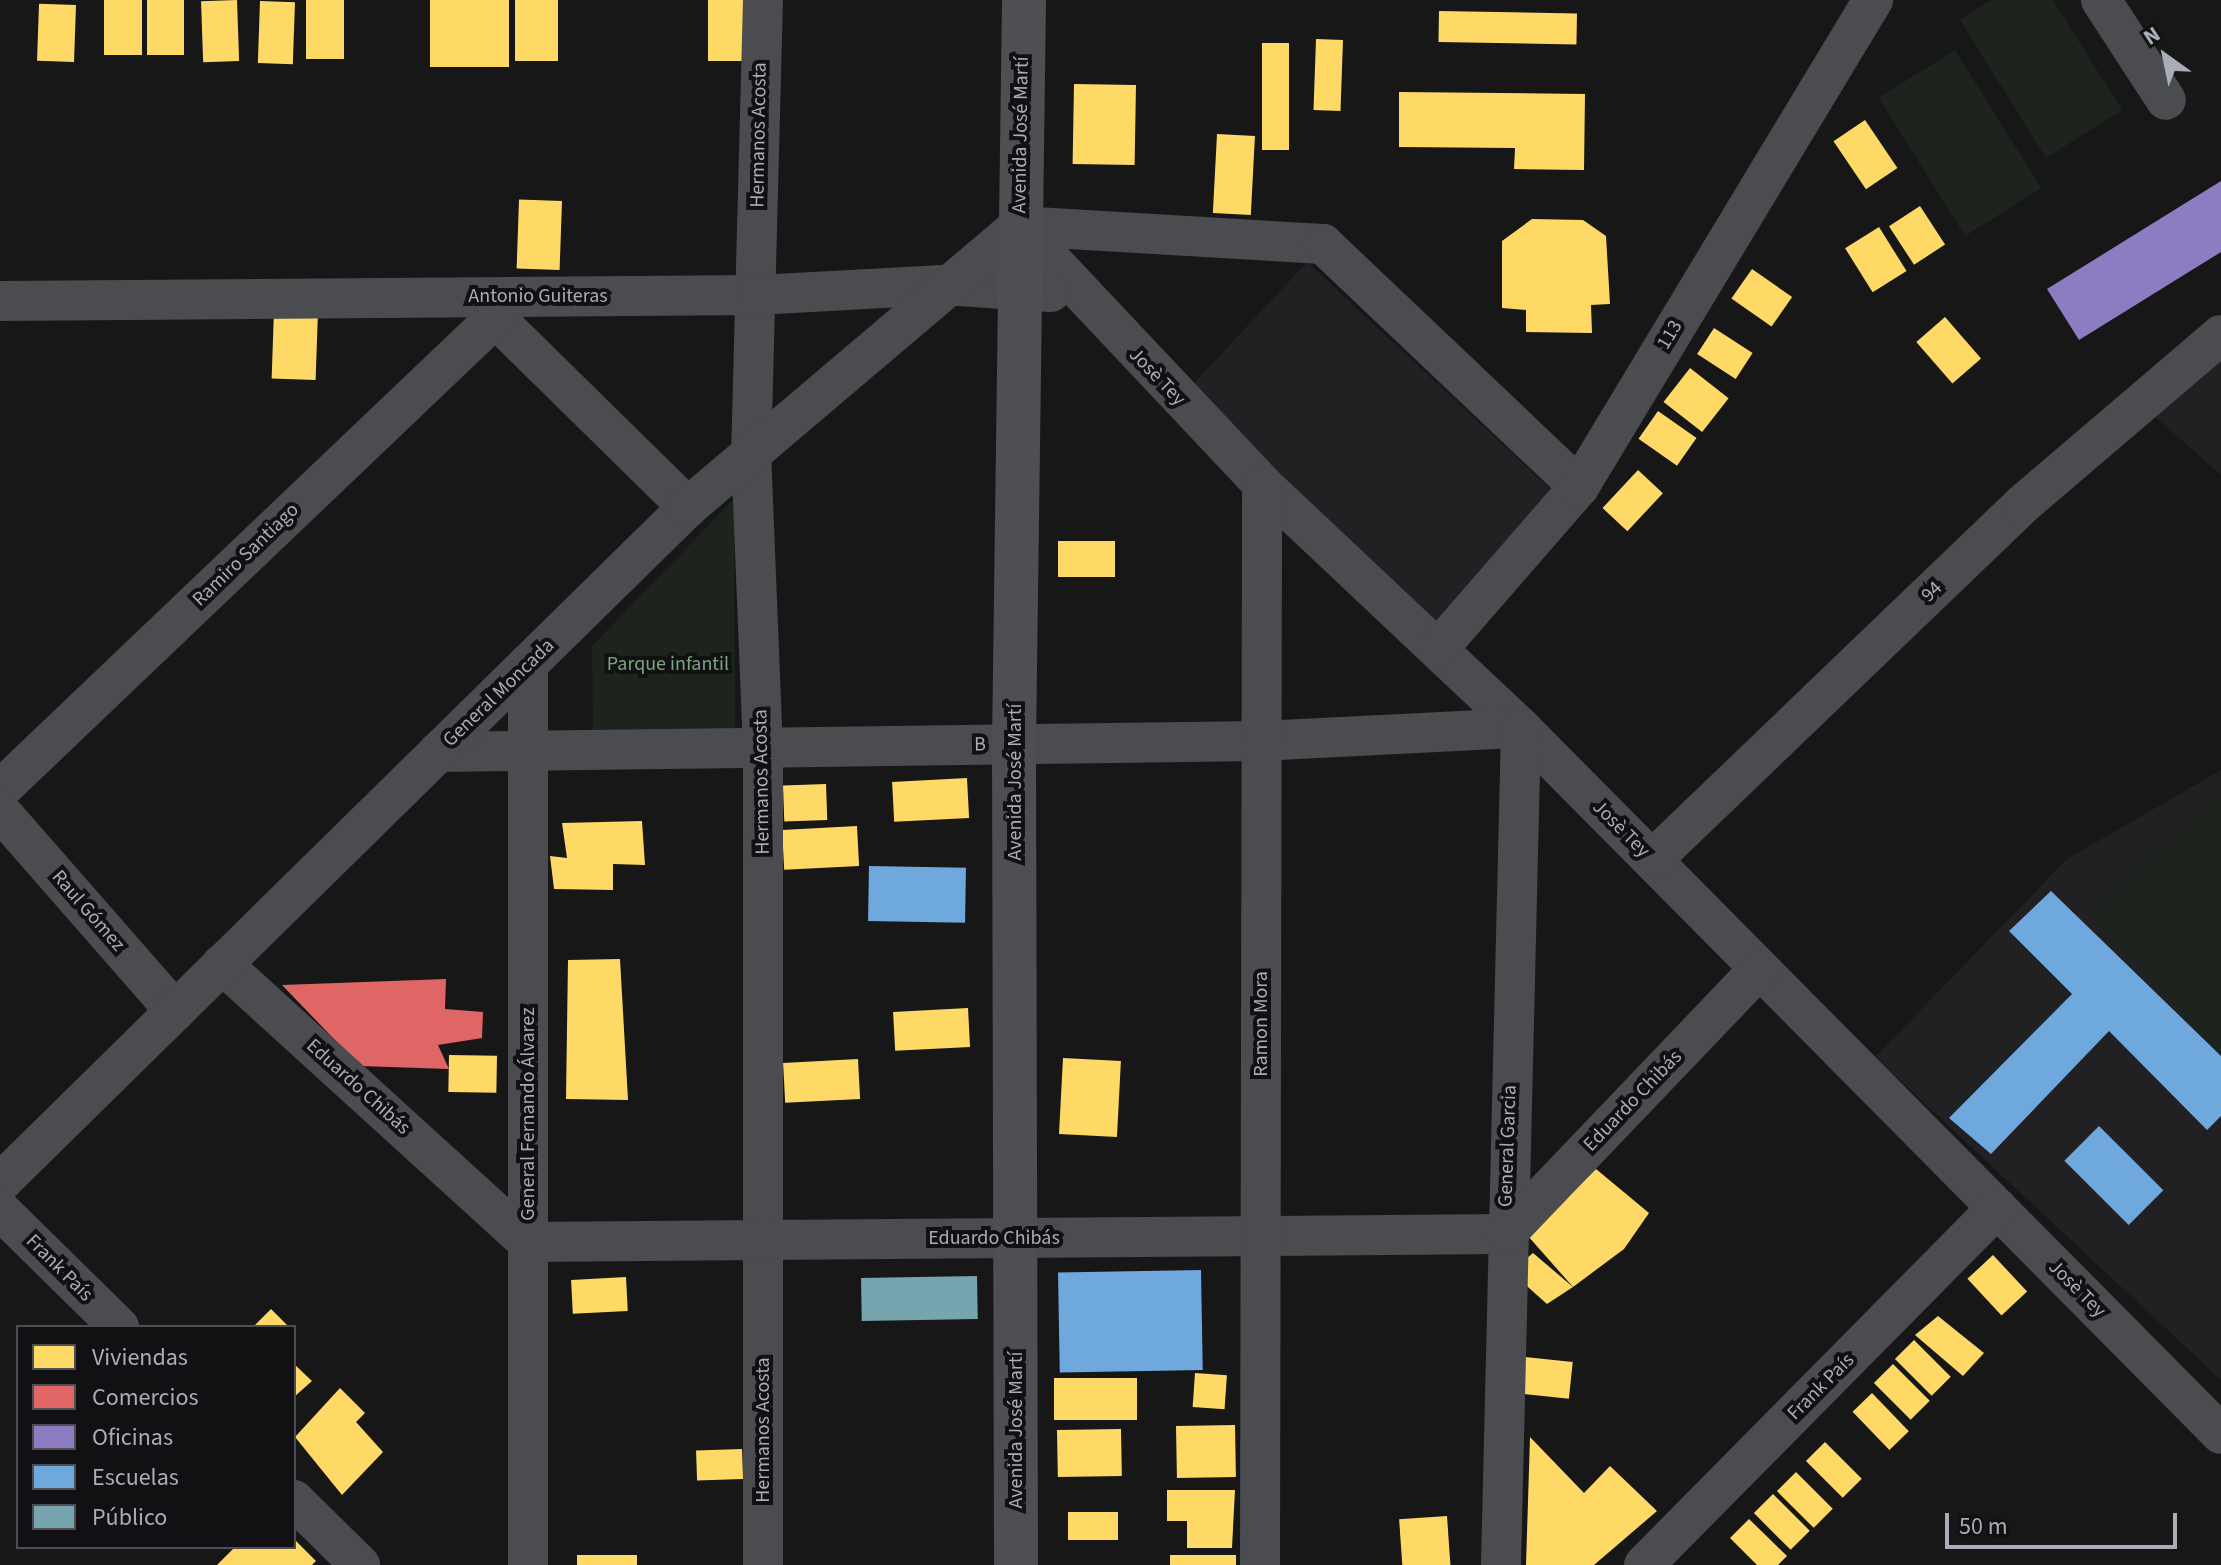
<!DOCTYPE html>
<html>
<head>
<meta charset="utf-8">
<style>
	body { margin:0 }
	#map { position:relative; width:2221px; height:1565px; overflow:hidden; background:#171717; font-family:"Source Sans 3",sans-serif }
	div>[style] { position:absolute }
	.built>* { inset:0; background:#212123; transform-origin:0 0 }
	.green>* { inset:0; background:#1d241e; transform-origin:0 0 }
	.homes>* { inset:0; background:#ffd966; transform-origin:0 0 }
	.shops>* { inset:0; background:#e06666 }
	.offices>* { inset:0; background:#8e7cc3 }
	.schools>* { inset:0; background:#6fa8dc; transform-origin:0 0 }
	.public>* { inset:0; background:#76a5af; transform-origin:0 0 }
	.minor>* { height:40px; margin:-20px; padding:0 20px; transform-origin:20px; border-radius:20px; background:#4b4c50 }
	.major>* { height:44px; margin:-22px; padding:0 22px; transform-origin:22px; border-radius:22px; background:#4d4f52 }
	span { translate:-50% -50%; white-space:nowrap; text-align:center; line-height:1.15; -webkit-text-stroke:8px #111113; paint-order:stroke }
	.street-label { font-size:20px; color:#a8adb8 }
	.park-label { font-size:20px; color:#7fa381 }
	.legend { position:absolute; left:16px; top:1325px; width:280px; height:224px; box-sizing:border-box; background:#111113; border:2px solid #4d4f55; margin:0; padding:10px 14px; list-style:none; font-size:24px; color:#a8adb8 }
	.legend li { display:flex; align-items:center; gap:16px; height:40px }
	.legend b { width:40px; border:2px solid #4d4f55 }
	.north { position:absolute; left:2125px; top:16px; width:80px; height:80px; -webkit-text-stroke:6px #111113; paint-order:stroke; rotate:327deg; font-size:22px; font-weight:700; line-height:32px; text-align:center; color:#a8adb8 }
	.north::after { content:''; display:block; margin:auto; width:28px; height:36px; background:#a8adb8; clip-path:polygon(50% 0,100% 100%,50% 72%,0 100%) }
	.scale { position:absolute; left:1945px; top:1513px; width:232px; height:36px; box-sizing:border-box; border:4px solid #a8adb8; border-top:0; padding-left:10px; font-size:24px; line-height:28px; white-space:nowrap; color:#a8adb8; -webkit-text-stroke:6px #111113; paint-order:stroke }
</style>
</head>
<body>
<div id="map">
	<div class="built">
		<i style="left:1307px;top:262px;width:340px;height:177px;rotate:43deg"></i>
		<i style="clip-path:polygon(2221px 359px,2221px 475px,2154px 416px)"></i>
		<i style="clip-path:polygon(2221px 770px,2221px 1380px,1875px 1057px,2067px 859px)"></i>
	</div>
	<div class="green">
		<i style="clip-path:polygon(1991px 0,2053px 0,2122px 110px,2046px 158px,1960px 20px)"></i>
		<i style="left:1955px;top:50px;width:163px;height:90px;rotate:58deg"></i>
		<i style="clip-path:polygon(734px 499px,735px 731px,593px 732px,592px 646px)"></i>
		<i style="clip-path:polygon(2221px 791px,2221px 1056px,2091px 915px)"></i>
	</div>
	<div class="homes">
		<i style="left:104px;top:0;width:38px;height:55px"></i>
		<i style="left:147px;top:0;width:37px;height:55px"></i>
		<i style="left:237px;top:0;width:61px;height:36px;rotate:88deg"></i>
		<i style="left:306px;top:0;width:38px;height:59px"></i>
		<i style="left:430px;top:0;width:79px;height:67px"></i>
		<i style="left:515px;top:0;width:43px;height:61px"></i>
		<i style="left:708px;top:0;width:43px;height:61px"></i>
		<i style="left:260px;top:1px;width:35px;height:62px;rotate:2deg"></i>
		<i style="left:76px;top:5px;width:57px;height:37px;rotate:92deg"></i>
		<i style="left:1439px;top:11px;width:138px;height:31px;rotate:1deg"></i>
		<i style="left:1316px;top:39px;width:27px;height:71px;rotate:2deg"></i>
		<i style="left:1262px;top:43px;width:27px;height:107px"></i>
		<i style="left:1074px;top:84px;width:62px;height:80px;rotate:1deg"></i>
		<i style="clip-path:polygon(1399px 92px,1585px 94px,1584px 170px,1514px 169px,1515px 148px,1399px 147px)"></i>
		<i style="left:1865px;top:120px;width:58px;height:38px;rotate:56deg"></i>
		<i style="left:1217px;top:134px;width:38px;height:79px;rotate:3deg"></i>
		<i style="left:562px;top:201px;width:69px;height:43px;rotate:92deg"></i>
		<i style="left:1920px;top:206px;width:46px;height:37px;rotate:57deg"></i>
		<i style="clip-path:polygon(1532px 219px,1583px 220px,1606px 236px,1610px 304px,1591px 305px,1592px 333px,1526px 332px,1526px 310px,1502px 308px,1502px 241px)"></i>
		<i style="left:1879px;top:227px;width:52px;height:40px;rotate:58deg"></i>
		<i style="left:1752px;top:269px;width:49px;height:36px;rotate:35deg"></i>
		<i style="left:318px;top:311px;width:69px;height:44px;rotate:92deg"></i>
		<i style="left:1945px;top:317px;width:55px;height:38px;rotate:49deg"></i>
		<i style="left:1714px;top:328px;width:46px;height:31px;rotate:33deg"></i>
		<i style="left:1690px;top:368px;width:49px;height:43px;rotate:38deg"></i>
		<i style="left:1658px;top:411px;width:47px;height:34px;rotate:35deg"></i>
		<i style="left:1638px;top:470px;width:34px;height:52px;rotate:43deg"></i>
		<i style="left:1058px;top:541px;width:57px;height:36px"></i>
		<i style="left:967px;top:778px;width:40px;height:75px;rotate:87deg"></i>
		<i style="left:826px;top:784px;width:36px;height:43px;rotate:88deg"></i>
		<i style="clip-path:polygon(642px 821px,645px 865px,613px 864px,613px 890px,554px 889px,550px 856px,567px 858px,562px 823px)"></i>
		<i style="left:857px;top:826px;width:40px;height:75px;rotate:87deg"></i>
		<i style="clip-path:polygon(620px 959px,628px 1100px,566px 1099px,568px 960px)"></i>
		<i style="left:968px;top:1008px;width:39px;height:75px;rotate:87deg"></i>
		<i style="left:449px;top:1055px;width:48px;height:37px;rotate:1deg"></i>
		<i style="left:1063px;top:1058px;width:58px;height:76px;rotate:3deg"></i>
		<i style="left:858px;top:1059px;width:40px;height:75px;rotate:87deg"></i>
		<i style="clip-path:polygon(1596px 1169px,1649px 1213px,1624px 1249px,1573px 1287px,1528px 1236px)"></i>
		<i style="clip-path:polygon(1533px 1253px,1573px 1287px,1547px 1304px,1511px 1272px)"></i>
		<i style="left:1993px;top:1255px;width:50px;height:35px;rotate:47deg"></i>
		<i style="left:626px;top:1277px;width:34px;height:55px;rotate:87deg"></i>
		<i style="clip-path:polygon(271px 1309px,289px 1327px,253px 1327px)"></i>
		<i style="clip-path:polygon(1938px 1316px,1984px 1353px,1963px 1376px,1915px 1335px)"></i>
		<i style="left:1914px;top:1340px;width:52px;height:27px;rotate:45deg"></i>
		<i style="left:1525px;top:1357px;width:48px;height:37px;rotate:6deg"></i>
		<i style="clip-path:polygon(294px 1364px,312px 1381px,294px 1397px)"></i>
		<i style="left:1893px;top:1364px;width:52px;height:27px;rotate:45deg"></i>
		<i style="left:1195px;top:1373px;width:32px;height:34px;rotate:4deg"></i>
		<i style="left:1137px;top:1378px;width:42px;height:83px;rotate:90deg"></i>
		<i style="clip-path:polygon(340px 1388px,365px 1413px,356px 1422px,383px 1452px,342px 1495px,295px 1437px)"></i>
		<i style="left:1872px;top:1393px;width:53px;height:27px;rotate:46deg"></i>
		<i style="left:1235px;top:1425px;width:52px;height:59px;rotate:89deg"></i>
		<i style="left:1121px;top:1429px;width:47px;height:64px;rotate:89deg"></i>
		<i style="clip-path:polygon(1530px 1437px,1584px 1493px,1610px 1466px,1657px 1511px,1594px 1565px,1526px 1565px)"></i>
		<i style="left:1825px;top:1442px;width:52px;height:27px;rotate:45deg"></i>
		<i style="left:742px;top:1449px;width:30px;height:46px;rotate:88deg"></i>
		<i style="left:1796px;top:1472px;width:52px;height:27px;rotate:45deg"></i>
		<i style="clip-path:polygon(1167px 1490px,1235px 1490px,1232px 1548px,1187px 1548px,1187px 1521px,1167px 1521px)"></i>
		<i style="left:1773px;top:1494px;width:52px;height:27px;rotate:45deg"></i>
		<i style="left:1068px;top:1512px;width:50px;height:28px"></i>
		<i style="left:1447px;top:1516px;width:49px;height:48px;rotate:86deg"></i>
		<i style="clip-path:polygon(1749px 1519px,1787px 1556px,1778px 1565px,1757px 1565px,1730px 1538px)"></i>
		<i style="clip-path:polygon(294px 1539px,316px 1561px,312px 1565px,217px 1565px,235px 1547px,294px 1547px)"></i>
		<i style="left:577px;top:1555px;width:60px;height:10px"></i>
		<i style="left:1170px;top:1555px;width:66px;height:10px"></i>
	</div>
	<div class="shops">
		<i style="clip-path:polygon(446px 979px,445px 1009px,483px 1012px,482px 1038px,438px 1045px,449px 1069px,360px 1066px,282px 985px)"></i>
	</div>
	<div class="offices">
		<i style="clip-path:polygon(2221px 181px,2221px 252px,2079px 340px,2047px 289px)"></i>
	</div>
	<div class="schools">
		<i style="left:869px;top:866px;width:97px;height:55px;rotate:1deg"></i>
		<i style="clip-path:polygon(2051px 891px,2221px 1056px,2221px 1116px,2207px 1130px,2109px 1031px,1991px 1154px,1949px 1118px,2072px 994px,2009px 931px)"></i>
		<i style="left:2099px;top:1126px;width:91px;height:49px;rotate:45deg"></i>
		<i style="left:1201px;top:1270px;width:100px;height:143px;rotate:89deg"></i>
	</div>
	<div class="public">
		<i style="left:977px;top:1276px;width:43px;height:116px;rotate:89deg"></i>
	</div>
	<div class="minor">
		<i style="left:763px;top:0;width:451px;rotate:91.5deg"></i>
		<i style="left:751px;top:451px;width:298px;rotate:87.7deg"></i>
		<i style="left:763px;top:749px;width:816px;rotate:90deg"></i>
		<i style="left:2101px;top:0;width:119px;rotate:57deg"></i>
		<i style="left:1019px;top:226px;width:354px;rotate:46.7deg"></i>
		<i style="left:1262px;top:484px;width:356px;rotate:43.3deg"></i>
		<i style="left:1521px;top:728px;width:994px;rotate:45.24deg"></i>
		<i style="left:1019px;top:226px;width:305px;rotate:3.4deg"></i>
		<i style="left:1323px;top:244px;width:353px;rotate:43.5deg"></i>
		<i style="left:477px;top:300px;width:296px;rotate:44.5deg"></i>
		<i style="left:0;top:301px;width:756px;rotate:-0.45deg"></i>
		<i style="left:756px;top:295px;width:187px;rotate:-3.1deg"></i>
		<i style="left:943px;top:285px;width:108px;rotate:3.7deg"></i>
		<i style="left:1438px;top:649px;width:215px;rotate:-49deg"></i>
		<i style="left:1579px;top:487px;width:569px;rotate:-58.88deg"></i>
		<i style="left:438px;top:752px;width:824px;rotate:-0.76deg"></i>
		<i style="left:1262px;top:741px;width:259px;rotate:-2.9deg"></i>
		<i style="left:1521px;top:728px;width:837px;rotate:91.37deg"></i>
		<i style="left:0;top:790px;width:681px;rotate:-43.63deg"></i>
		<i style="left:0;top:811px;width:266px;rotate:48.8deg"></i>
		<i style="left:1652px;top:860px;width:514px;rotate:-43.82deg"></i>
		<i style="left:2023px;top:504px;width:260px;rotate:-40.5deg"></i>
		<i style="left:222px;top:964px;width:413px;rotate:42.3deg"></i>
		<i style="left:528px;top:1242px;width:978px;rotate:-0.47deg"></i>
		<i style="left:1506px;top:1234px;width:366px;rotate:-46.3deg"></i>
		<i style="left:0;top:1183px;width:965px;rotate:-44.5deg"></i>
		<i style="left:688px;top:507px;width:434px;rotate:-40.3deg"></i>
		<i style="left:0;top:1210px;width:167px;rotate:44.5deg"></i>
		<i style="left:294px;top:1500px;width:93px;rotate:44.6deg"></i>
		<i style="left:528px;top:1565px;width:901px;rotate:-90deg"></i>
		<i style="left:1260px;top:1565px;width:1081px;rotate:-89.89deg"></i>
		<i style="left:1644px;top:1565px;width:502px;rotate:-45.32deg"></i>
	</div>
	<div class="major">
		<i style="left:1016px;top:1565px;width:821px;rotate:-90.14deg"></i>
		<i style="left:1014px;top:744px;width:744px;rotate:-89.23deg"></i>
	</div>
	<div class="street-label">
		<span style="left:759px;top:135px;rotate:-89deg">Hermanos Acosta</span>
		<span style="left:1021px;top:135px;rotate:-89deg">Avenida José Martí</span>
		<span style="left:538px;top:296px">Antonio Guiteras</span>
		<span style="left:1670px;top:335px;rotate:-59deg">113</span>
		<span style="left:1157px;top:377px;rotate:46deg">Josè Tey</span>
		<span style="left:246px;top:555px;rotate:-44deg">Ramiro Santiago</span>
		<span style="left:1932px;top:592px;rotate:-44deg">94</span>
		<span style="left:499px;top:693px;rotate:-44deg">General Moncada</span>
		<span style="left:980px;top:745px;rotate:-1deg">B</span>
		<span style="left:762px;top:782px;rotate:-91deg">Hermanos Acosta</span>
		<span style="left:1015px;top:782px;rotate:-90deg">Avenida José Martí</span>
		<span style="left:1621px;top:829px;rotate:45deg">Josè Tey</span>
		<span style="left:88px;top:911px;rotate:49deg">Raul Gómez</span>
		<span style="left:1261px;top:1024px;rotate:-90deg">Ramon Mora</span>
		<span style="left:358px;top:1087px;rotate:42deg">Eduardo Chibás</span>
		<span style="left:1633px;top:1101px;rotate:-46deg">Eduardo Chibás</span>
		<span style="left:528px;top:1114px;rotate:-90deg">General Fernando Álvarez</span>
		<span style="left:1508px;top:1146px;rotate:-88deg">General Garcia</span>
		<span style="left:994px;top:1238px">Eduardo Chibás</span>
		<span style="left:59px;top:1268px;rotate:45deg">Frank País</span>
		<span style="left:2077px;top:1289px;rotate:45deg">Josè Tey</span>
		<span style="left:1821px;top:1387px;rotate:-45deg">Frank País</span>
		<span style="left:763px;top:1430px;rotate:-90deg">Hermanos Acosta</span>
		<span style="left:1016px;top:1430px;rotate:-90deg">Avenida José Martí</span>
	</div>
	<div class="park-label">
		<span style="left:668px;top:664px">Parque infantil</span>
	</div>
	<ul class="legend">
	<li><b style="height:22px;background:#ffd966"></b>Viviendas</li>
	<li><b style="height:22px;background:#e06666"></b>Comercios</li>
	<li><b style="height:22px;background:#8e7cc3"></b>Oficinas</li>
	<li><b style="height:22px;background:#6fa8dc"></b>Escuelas</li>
	<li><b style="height:22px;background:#76a5af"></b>Público</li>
	</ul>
	<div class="north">N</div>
	<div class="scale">50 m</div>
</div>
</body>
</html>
